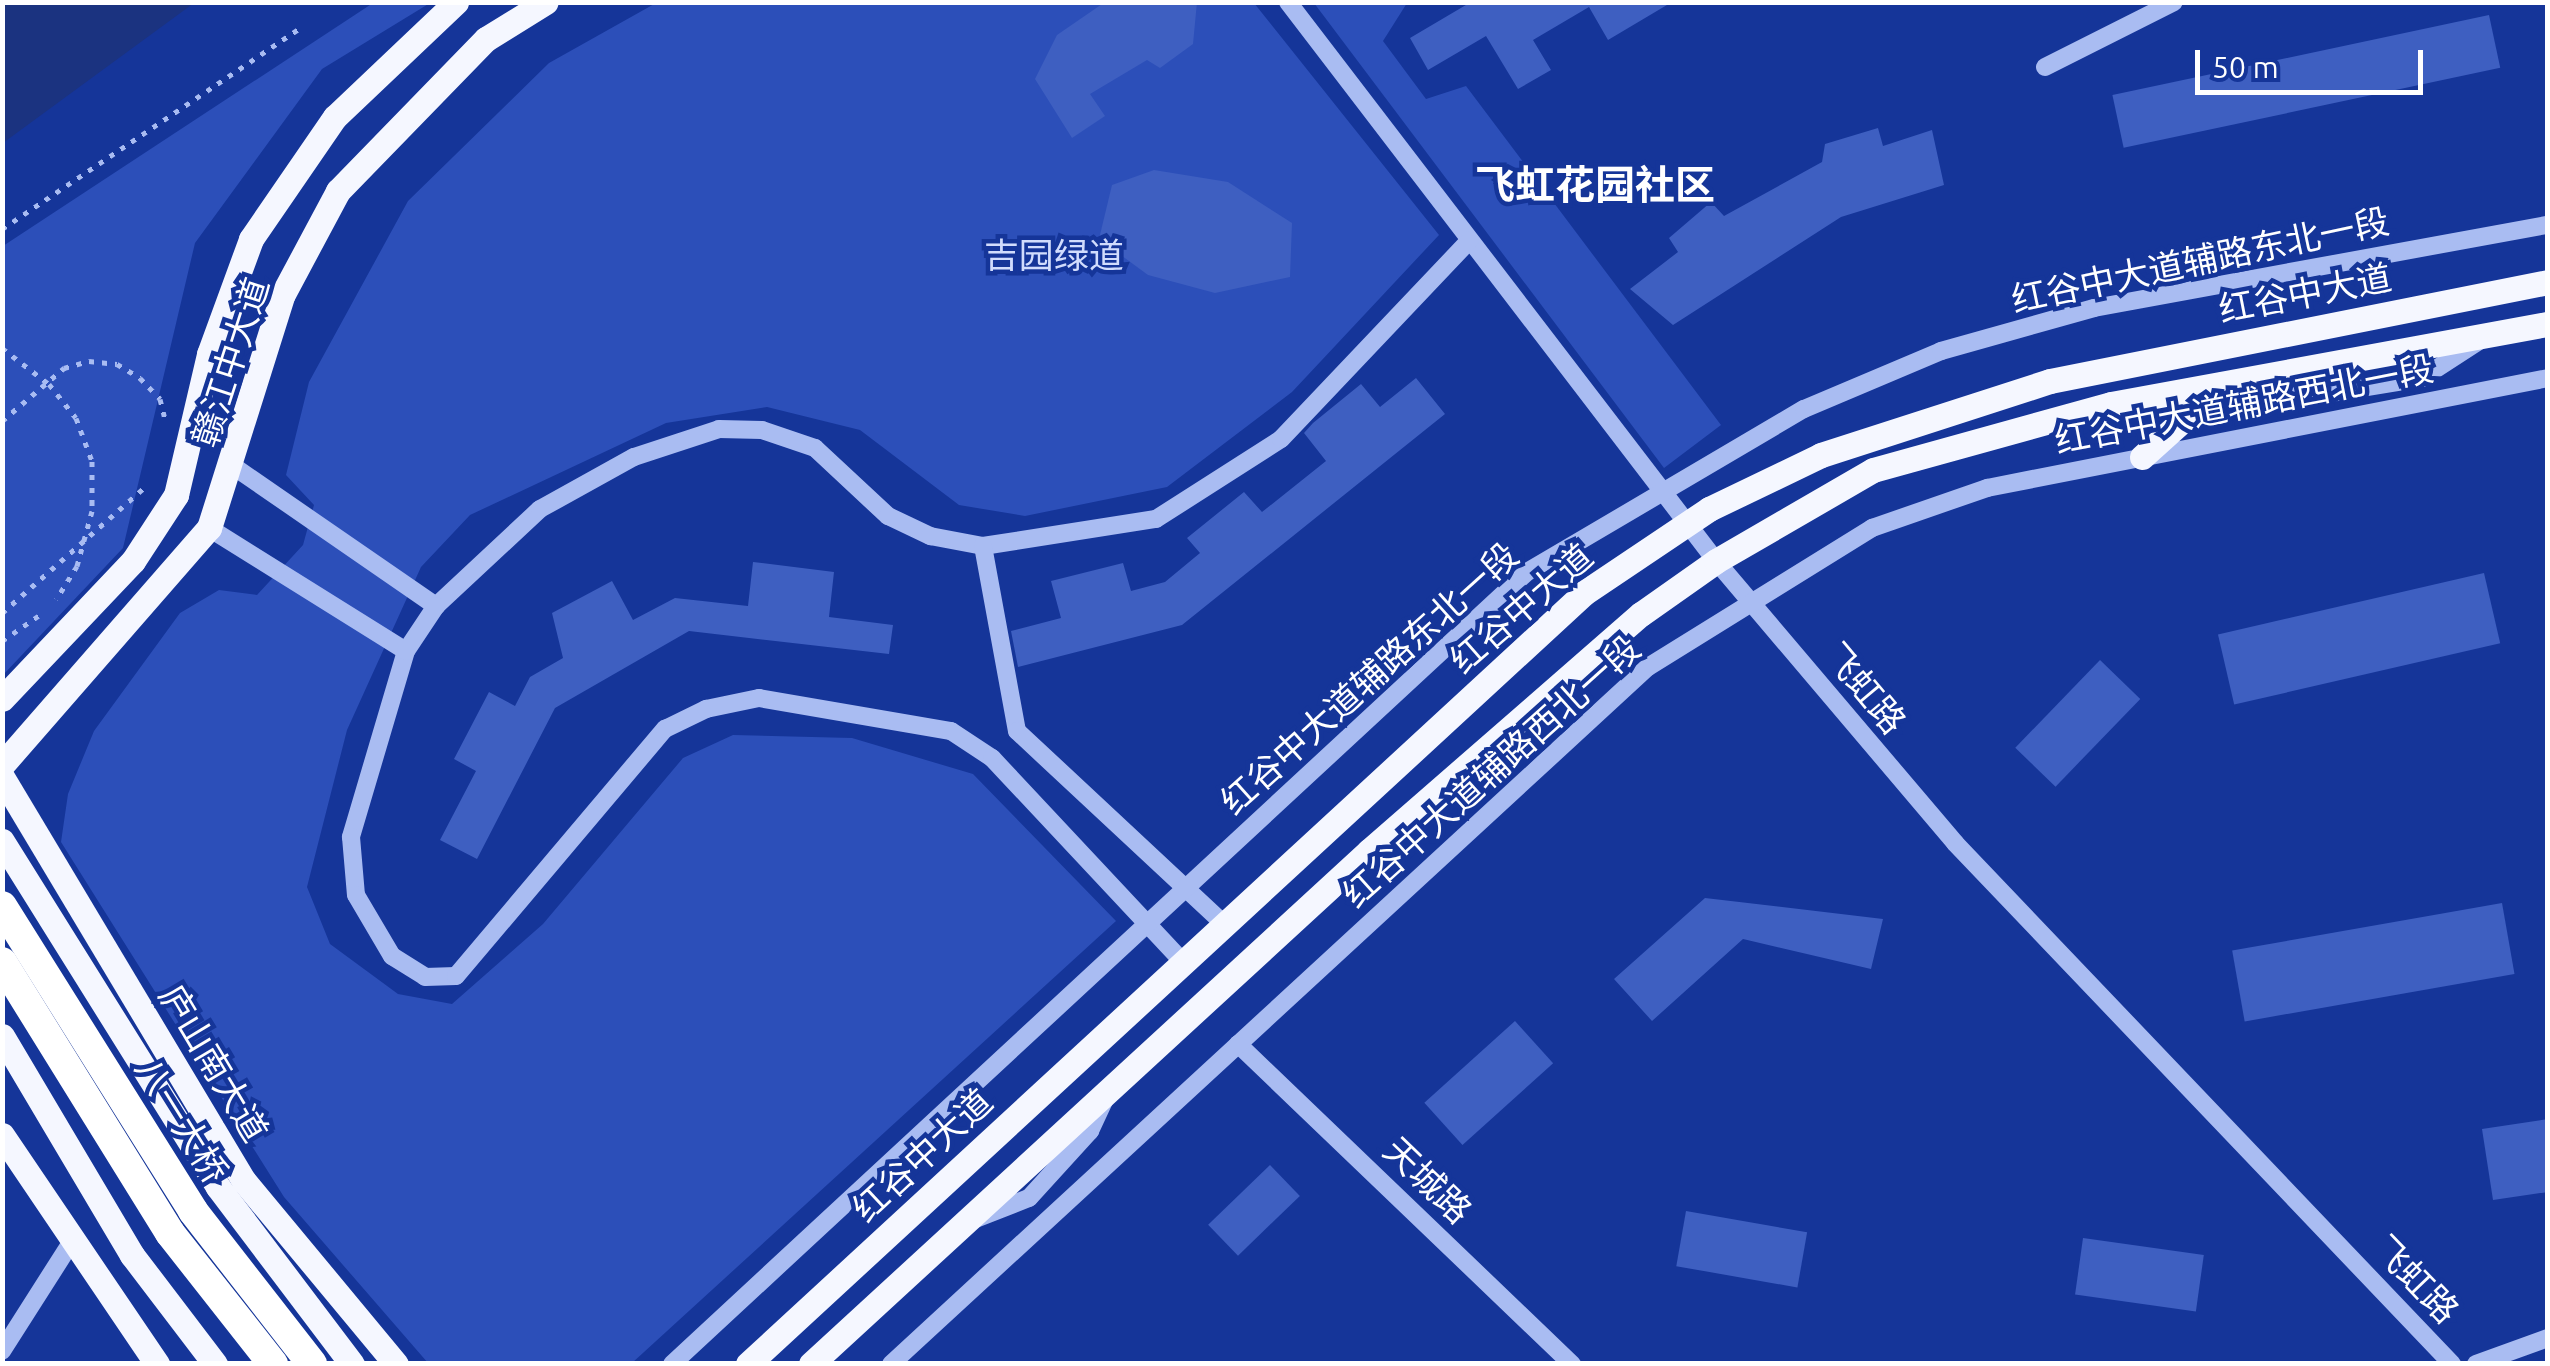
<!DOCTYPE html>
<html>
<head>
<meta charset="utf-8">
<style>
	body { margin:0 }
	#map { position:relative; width:2550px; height:1366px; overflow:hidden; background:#153599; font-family:Ubuntu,"Noto Sans SC",sans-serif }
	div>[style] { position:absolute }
	.green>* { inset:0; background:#2c4fb9 }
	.water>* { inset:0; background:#1b3380 }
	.building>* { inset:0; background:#3e5fc1; transform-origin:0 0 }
	.path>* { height:5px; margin-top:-2.5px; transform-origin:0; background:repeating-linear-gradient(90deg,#a9bcf2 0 5px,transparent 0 13px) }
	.minor>* { height:18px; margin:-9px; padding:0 9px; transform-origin:9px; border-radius:9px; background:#a9bcf2 }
	.major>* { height:25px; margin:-12.5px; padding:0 12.5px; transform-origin:12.5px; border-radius:12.5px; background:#f5f7ff }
	.highway>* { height:30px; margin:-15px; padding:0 15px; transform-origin:15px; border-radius:15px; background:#fff }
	span { translate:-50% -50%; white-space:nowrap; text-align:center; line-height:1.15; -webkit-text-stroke:9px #153599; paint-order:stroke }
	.park-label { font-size:35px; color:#d1dcfd }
	.street-label { font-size:35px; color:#fff }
	.quarter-label { font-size:40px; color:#fff; font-weight:700 }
	.frame { position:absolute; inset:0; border:5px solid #fff; pointer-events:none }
	.scale { position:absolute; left:2195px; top:50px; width:228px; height:45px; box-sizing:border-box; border:5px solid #fff; border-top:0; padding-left:12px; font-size:30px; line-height:35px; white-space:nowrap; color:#fff; -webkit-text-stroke:8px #153599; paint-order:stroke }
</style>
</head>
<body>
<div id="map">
	<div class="green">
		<i style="clip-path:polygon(373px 3px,430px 3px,322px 69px,195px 243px,123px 548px,3px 675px,3px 246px)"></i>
		<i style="clip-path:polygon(656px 3px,1254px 3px,1439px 235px,1292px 392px,1167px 487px,1025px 516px,959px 505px,860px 430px,767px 407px,666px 423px,470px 515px,421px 567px,347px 730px,307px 887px,330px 944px,398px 994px,452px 1004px,543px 924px,683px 758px,733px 735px,852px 738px,973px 774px,1116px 921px,632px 1363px,428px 1363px,284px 1197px,61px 842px,68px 794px,94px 731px,180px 613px,219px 590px,257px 595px,303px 545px,314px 505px,286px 475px,309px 382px,408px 201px,549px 63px)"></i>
		<i style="clip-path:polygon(1314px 3px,1407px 3px,1383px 41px,1426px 99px,1466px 86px,1721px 425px,1664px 468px)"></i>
	</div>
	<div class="water">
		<i style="clip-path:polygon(3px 2px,194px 2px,194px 3px,3px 143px)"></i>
	</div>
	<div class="building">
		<i style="clip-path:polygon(1105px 2px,1197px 2px,1193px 44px,1160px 68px,1147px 60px,1090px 94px,1105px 116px,1072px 138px,1035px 79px,1057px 35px)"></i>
		<i style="clip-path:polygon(1471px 2px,1672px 2px,1608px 40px,1589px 7px,1533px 40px,1551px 70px,1518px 89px,1486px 36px,1428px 70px,1410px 38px)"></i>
		<i style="left:2489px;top:15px;width:54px;height:385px;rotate:78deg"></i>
		<i style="clip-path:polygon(1878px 128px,1883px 146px,1932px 130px,1944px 185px,1841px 217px,1673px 325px,1630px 289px,1678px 252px,1669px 238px,1711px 202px,1724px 216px,1822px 162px,1825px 144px)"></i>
		<i style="clip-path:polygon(1154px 170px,1228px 182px,1292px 223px,1290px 277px,1215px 293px,1148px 275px,1099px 239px,1112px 185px)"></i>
		<i style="clip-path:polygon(1416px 378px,1445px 414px,1182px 625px,1018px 667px,1011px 631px,1061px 618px,1051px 581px,1123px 563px,1131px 591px,1165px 582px,1200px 553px,1187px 538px,1244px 492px,1262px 512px,1326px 461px,1304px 433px,1313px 423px,1361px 384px,1380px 407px)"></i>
		<i style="clip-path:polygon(753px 562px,834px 572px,829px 617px,893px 625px,889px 654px,689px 631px,555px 708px,477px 859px,440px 840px,476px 771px,454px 759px,489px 692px,515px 706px,530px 677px,563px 658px,552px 613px,612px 581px,633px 620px,675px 598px,748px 606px)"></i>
		<i style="left:2484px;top:573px;width:72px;height:273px;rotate:77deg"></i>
		<i style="left:2100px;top:660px;width:56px;height:122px;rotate:44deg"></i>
		<i style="clip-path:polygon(1705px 898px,1883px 919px,1871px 969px,1743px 939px,1652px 1021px,1614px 979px)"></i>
		<i style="left:2502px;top:903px;width:72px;height:274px;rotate:80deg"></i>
		<i style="left:1515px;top:1021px;width:57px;height:122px;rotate:48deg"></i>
		<i style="clip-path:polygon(2548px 1119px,2548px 1192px,2493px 1200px,2482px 1129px)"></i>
		<i style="left:1270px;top:1165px;width:43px;height:86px;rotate:46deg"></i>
		<i style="left:1686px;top:1211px;width:123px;height:56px;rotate:10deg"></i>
		<i style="left:2083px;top:1238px;width:122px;height:57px;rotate:8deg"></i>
	</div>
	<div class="path">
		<i style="left:2px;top:229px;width:362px;rotate:-34deg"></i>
		<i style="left:2px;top:348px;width:59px;rotate:37.5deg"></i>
		<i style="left:49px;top:384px;width:43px;rotate:51.5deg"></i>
		<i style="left:76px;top:418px;width:46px;rotate:69.6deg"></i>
		<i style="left:92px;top:461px;width:50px;rotate:90deg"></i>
		<i style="left:92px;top:511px;width:57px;rotate:105.3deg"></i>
		<i style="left:77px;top:566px;width:39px;rotate:122deg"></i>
		<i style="left:2px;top:421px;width:82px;rotate:-40.5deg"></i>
		<i style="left:64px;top:368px;width:26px;rotate:-16deg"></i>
		<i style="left:89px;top:361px;width:28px;rotate:6deg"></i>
		<i style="left:117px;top:364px;width:27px;rotate:31deg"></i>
		<i style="left:140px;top:378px;width:29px;rotate:46deg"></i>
		<i style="left:160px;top:399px;width:21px;rotate:76deg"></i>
		<i style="left:2px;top:613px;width:193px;rotate:-41.4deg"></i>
		<i style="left:2px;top:641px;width:47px;rotate:-34.7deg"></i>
	</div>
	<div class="minor">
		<i style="left:1288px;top:2px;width:704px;rotate:52.56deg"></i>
		<i style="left:1716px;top:561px;width:370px;rotate:49.7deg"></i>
		<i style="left:1955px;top:843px;width:720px;rotate:46.35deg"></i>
		<i style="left:2045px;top:67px;width:144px;rotate:-26.7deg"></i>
		<i style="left:2238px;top:386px;width:75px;rotate:7.7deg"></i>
		<i style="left:2312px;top:396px;width:111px;rotate:-9.3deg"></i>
		<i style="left:2422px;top:378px;width:68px;rotate:-33deg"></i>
		<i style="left:233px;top:466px;width:247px;rotate:34.6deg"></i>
		<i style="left:436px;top:606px;width:142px;rotate:-43deg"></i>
		<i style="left:540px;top:509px;width:107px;rotate:-29deg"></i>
		<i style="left:634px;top:457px;width:89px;rotate:-18.2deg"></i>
		<i style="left:719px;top:429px;width:43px;rotate:1.3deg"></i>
		<i style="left:762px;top:430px;width:56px;rotate:18.8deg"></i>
		<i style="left:815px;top:448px;width:100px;rotate:43deg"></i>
		<i style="left:888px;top:516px;width:47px;rotate:25.5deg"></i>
		<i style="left:930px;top:536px;width:54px;rotate:10.7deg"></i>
		<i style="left:983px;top:546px;width:175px;rotate:-8.9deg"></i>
		<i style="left:1156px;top:519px;width:148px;rotate:-32.6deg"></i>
		<i style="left:1281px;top:439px;width:274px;rotate:-46.5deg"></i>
		<i style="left:209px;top:528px;width:232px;rotate:32deg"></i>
		<i style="left:406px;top:651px;width:194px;rotate:106.5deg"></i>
		<i style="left:351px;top:837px;width:58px;rotate:85.1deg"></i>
		<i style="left:356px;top:895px;width:71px;rotate:59.5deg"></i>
		<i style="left:392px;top:956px;width:39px;rotate:32deg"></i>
		<i style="left:425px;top:977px;width:31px;rotate:-2deg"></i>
		<i style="left:456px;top:976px;width:324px;rotate:-49.8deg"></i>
		<i style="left:665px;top:729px;width:46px;rotate:-26deg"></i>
		<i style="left:706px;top:709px;width:54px;rotate:-11.7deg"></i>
		<i style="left:759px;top:698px;width:195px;rotate:9.8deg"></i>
		<i style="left:951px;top:731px;width:49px;rotate:33.4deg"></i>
		<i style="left:992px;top:758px;width:279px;rotate:46.9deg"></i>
		<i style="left:983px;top:546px;width:188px;rotate:79.6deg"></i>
		<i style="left:1017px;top:731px;width:283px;rotate:43deg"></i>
		<i style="left:406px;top:651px;width:54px;rotate:-56.3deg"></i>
		<i style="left:1238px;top:1044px;width:463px;rotate:43.8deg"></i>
		<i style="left:975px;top:1219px;width:58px;rotate:-21.3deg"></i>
		<i style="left:1029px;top:1198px;width:91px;rotate:-47.7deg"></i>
		<i style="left:1090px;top:1131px;width:35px;rotate:-65deg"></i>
		<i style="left:2px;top:1351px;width:134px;rotate:-57.5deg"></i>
		<i style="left:672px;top:1364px;width:1165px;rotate:-42.81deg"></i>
		<i style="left:1527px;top:572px;width:321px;rotate:-30.5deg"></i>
		<i style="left:1804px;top:409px;width:149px;rotate:-22.9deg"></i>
		<i style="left:1941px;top:351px;width:159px;rotate:-15.7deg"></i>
		<i style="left:2094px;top:308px;width:462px;rotate:-10.4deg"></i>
		<i style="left:891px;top:1364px;width:1029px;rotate:-42.64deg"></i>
		<i style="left:1648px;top:667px;width:264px;rotate:-31.8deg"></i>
		<i style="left:1872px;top:528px;width:122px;rotate:-19.2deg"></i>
		<i style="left:1987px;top:488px;width:572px;rotate:-11.09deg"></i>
		<i style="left:2476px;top:1364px;width:77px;rotate:-19.9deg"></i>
	</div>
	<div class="major">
		<i style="left:2142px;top:457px;width:109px;rotate:-42deg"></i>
		<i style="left:2px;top:699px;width:190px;rotate:-46.5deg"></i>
		<i style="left:133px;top:561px;width:79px;rotate:-56.9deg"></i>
		<i style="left:176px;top:495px;width:145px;rotate:-76.8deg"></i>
		<i style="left:209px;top:354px;width:122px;rotate:-69.9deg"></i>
		<i style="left:251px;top:239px;width:148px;rotate:-55.5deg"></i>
		<i style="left:335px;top:117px;width:167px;rotate:-43.5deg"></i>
		<i style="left:2px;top:765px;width:315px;rotate:-48.9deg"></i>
		<i style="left:209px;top:528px;width:245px;rotate:-72.5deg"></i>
		<i style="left:283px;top:294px;width:117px;rotate:-61.9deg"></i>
		<i style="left:338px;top:191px;width:212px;rotate:-45.8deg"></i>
		<i style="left:486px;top:39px;width:70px;rotate:-31.7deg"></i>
		<i style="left:2px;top:777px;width:471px;rotate:59.1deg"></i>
		<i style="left:244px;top:1181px;width:238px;rotate:50.3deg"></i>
		<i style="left:2px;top:841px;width:408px;rotate:58deg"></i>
		<i style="left:218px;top:1187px;width:222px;rotate:52.9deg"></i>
		<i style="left:2px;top:1036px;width:255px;rotate:59.3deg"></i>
		<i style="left:132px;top:1255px;width:137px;rotate:52.7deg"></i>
		<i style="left:2px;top:1135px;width:277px;rotate:55.9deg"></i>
		<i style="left:748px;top:1364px;width:1137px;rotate:-42.68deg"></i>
		<i style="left:1584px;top:593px;width:151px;rotate:-33.9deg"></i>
		<i style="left:1709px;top:509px;width:124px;rotate:-25.7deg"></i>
		<i style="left:1821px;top:455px;width:241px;rotate:-17.9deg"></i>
		<i style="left:2050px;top:381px;width:508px;rotate:-11.24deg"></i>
		<i style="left:811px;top:1364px;width:758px;rotate:-42.59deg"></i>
		<i style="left:1369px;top:851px;width:361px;rotate:-41.1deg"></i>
		<i style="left:1641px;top:614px;width:92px;rotate:-35.2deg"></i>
		<i style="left:1716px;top:561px;width:181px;rotate:-30.1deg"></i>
		<i style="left:1873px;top:470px;width:247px;rotate:-15.5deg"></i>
		<i style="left:2111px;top:404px;width:444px;rotate:-10.4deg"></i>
	</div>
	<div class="highway">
		<i style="left:2px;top:906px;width:360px;rotate:57.9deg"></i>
		<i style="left:193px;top:1211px;width:194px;rotate:52.1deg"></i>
		<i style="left:2px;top:962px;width:319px;rotate:58.2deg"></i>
		<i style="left:170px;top:1233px;width:167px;rotate:51.8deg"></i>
	</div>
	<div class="park-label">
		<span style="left:1054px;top:255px">吉园绿道</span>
	</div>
	<div class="street-label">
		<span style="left:2200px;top:260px;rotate:-12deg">红谷中大道辅路东北一段</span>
		<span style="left:2305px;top:293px;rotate:-11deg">红谷中大道</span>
		<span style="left:230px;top:362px;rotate:-72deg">赣江中大道</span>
		<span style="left:2244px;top:404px;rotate:-11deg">红谷中大道辅路西北一段</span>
		<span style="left:1521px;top:608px;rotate:-41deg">红谷中大道</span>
		<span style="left:1369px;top:678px;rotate:-42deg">红谷中大道辅路东北一段</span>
		<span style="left:1865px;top:688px;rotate:50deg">飞虹路</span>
		<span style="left:1491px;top:771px;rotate:-42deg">红谷中大道辅路西北一段</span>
		<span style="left:214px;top:1063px;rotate:59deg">庐山南大道</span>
		<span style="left:182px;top:1120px;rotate:58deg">八一大桥</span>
		<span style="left:922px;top:1155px;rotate:-43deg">红谷中大道</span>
		<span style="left:1428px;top:1180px;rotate:44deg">天城路</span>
		<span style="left:2416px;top:1279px;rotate:46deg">飞虹路</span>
	</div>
	<div class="quarter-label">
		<span style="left:1595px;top:185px">飞虹花园社区</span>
	</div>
	<div class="frame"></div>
	<div class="scale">50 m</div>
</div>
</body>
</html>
